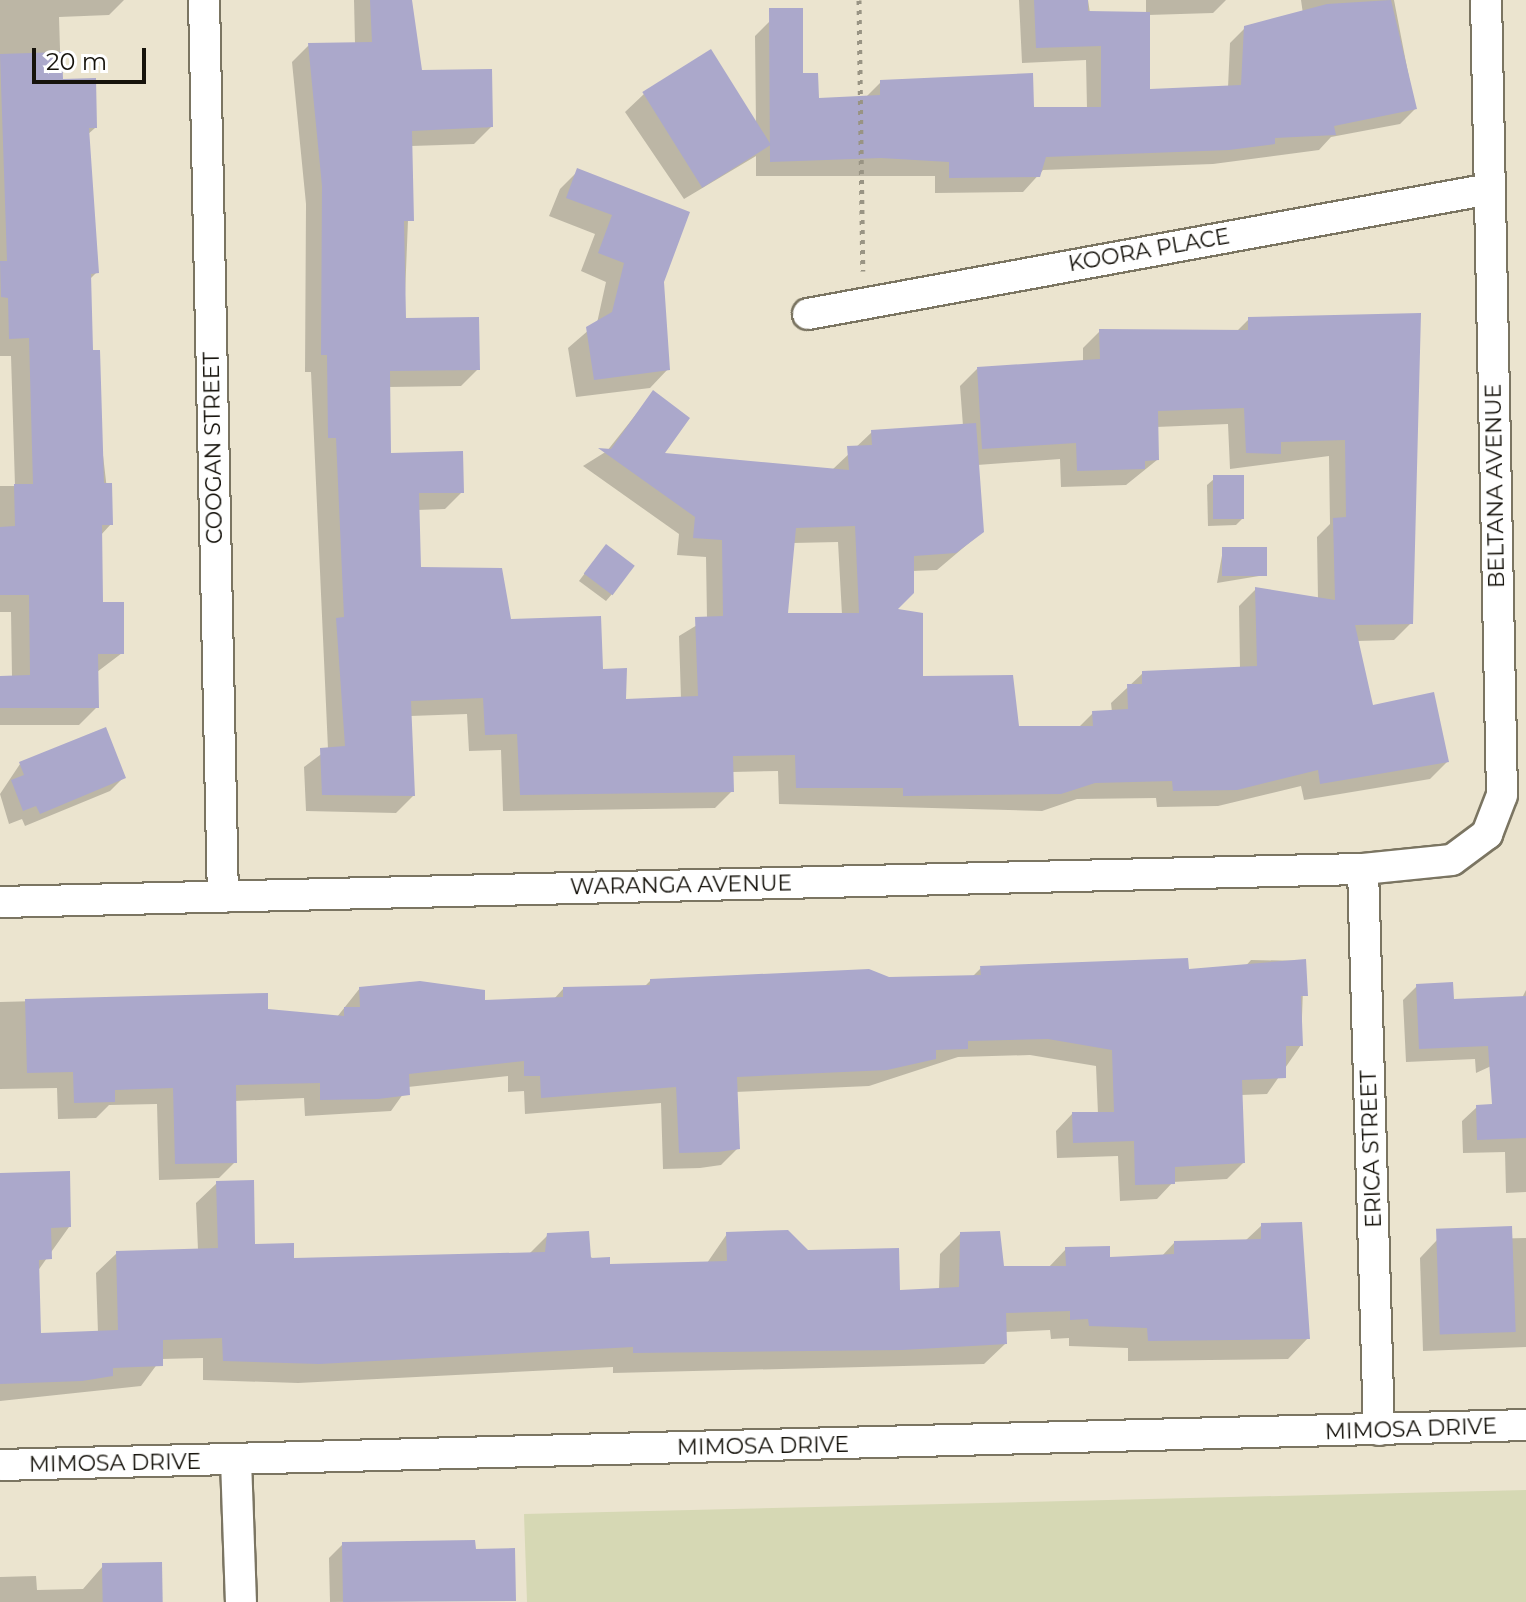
<!DOCTYPE html>
<html>
<head>
<meta charset="utf-8">
<style>
	body { margin:0 }
	#map { position:relative; width:1526px; height:1602px; overflow:hidden; background:#ebe4cf; font-family:Montserrat,sans-serif }
	div>[style] { position:absolute }
	.green>* { inset:0; background:#d6d8b4 }
	.shadow>* { inset:0; background:#0003 }
	.building>* { inset:0; background:#aba8cb; transform-origin:0 0 }
	.path>* { height:5px; margin-top:-2.5px; transform-origin:0; background:repeating-linear-gradient(90deg,#999484 0 4px,transparent 0 10px) }
	.roads { filter:drop-shadow(2px 0 #7b7562) drop-shadow(-2px 0 #7b7562) drop-shadow(0 2px #7b7562) drop-shadow(0 -2px #7b7562) }
	.minor>* { height:30px; margin:-15px; padding:0 15px; transform-origin:15px; border-radius:15px; background:#fff }
	span { translate:-50% -50%; white-space:nowrap; text-align:center; line-height:1.15; -webkit-text-stroke:6px #fff; paint-order:stroke }
	.street-label { font-size:22px; color:#16130c }
	.scale { position:absolute; left:32px; top:48px; width:114px; height:36px; box-sizing:border-box; border:4px solid #16130c; border-top:0; padding-left:10px; font-size:24px; line-height:28px; white-space:nowrap; color:#16130c; -webkit-text-stroke:6px #fff; paint-order:stroke }
</style>
</head>
<body>
<div id="map">
	<div class="green">
		<i style="clip-path:polygon(1526px 1490px,1526px 1602px,527px 1602px,524px 1514px)"></i>
	</div>
	<div class="shadow">
		<i style="clip-path:polygon(0 0,124px 0,109px 15px,59px 17px,61px 81px,95px 128px,87px 135px,97px 272px,89px 280px,91px 352px,111px 524px,100px 536px,101px 604px,122px 653px,97px 672px,97px 707px,79px 725px,0 725px,0 678px,12px 678px,11px 612px,0 612px,0 486px,15px 486px,11px 356px,0 356px)"></i>
		<i style="clip-path:polygon(evenodd,354px 0,410px 0,420px 72px,491px 127px,474px 144px,411px 146px,404px 320px,478px 369px,461px 386px,388px 387px,389px 455px,462px 492px,445px 509px,417px 510px,419px 569px,601px 671px,624px 701px,681px 699px,679px 636px,707px 619px,706px 557px,677px 555px,679px 534px,583px 466px,607px 451px,653px 393px,661px 455px,832px 470px,872px 432px,963px 426px,960px 386px,977px 369px,1083px 362px,1083px 348px,1100px 331px,1236px 332px,1249px 319px,1419px 315px,1411px 623px,1394px 640px,1356px 641px,1372px 707px,1447px 762px,1430px 779px,1304px 800px,1301px 786px,1218px 806px,1157px 807px,1156px 798px,1077px 799px,1042px 811px,779px 804px,778px 771px,732px 772px,732px 791px,715px 808px,503px 811px,501px 750px,469px 751px,467px 714px,410px 716px,413px 796px,396px 813px,306px 811px,304px 767px,328px 749px,311px 372px,305px 372px,306px 204px,292px 62px,309px 45px,355px 44px,354px 0,1228px 424px,1230px 469px,1329px 456px,1330px 524px,1317px 537px,1318px 600px,1256px 589px,1239px 606px,1240px 669px,1143px 673px,1111px 703px,1112px 712px,1093px 713px,1078px 728px,1017px 728px,921px 678px,894px 610px,912px 571px,937px 570px,982px 532px,977px 465px,1060px 459px,1061px 487px,1126px 485px,1157px 460px,1156px 427px,1228px 424px,354px 0,838px 542px,842px 615px,786px 615px,793px 543px,838px 542px)"></i>
		<i style="clip-path:polygon(1019px 0,1088px 0,1090px 13px,1146px 14px,1146px 0,1226px 0,1213px 13px,1148px 15px,1148px 91px,1228px 88px,1230px 43px,1245px 28px,1303px 14px,1301px 0,1394px 0,1415px 109px,1400px 124px,1331px 137px,1319px 150px,1213px 164px,1043px 170px,1023px 192px,935px 193px,935px 176px,756px 176px,756px 156px,684px 199px,625px 112px,644px 94px,756px 126px,755px 36px,770px 21px,817px 100px,865px 98px,881px 82px,1032px 109px,1087px 109px,1086px 60px,1022px 63px)"></i>
		<i style="clip-path:polygon(578px 171px,688px 214px,662px 281px,668px 369px,650px 388px,576px 397px,568px 348px,597px 323px,606px 282px,581px 271px,595px 234px,549px 216px,560px 189px)"></i>
		<i style="clip-path:polygon(1214px 479px,1242px 519px,1236px 525px,1208px 526px,1207px 485px)"></i>
		<i style="clip-path:polygon(1223px 550px,1265px 575px,1217px 583px)"></i>
		<i style="clip-path:polygon(600px 553px,612px 594px,606px 601px,579px 581px)"></i>
		<i style="clip-path:polygon(105px 729px,124px 777px,110px 791px,25px 826px,22px 819px,9px 824px,0 794px,20px 764px)"></i>
		<i style="clip-path:polygon(1251px 960px,1304px 961px,1301px 1045px,1267px 1094px,1241px 1095px,1243px 1163px,1227px 1179px,1173px 1182px,1157px 1199px,1120px 1201px,1118px 1156px,1057px 1158px,1056px 1131px,1072px 1114px,1098px 1114px,1096px 1066px,1030px 1055px,958px 1057px,869px 1086px,735px 1092px,738px 1148px,721px 1165px,700px 1168px,663px 1169px,661px 1103px,525px 1114px,524px 1091px,508px 1092px,508px 1076px,408px 1087px,391px 1111px,305px 1116px,304px 1098px,234px 1101px,235px 1162px,219px 1178px,159px 1180px,157px 1104px,109px 1105px,96px 1118px,58px 1119px,57px 1088px,0 1089px,0 1002px,266px 995px,266px 1011px,337px 1017px,360px 988px,483px 1002px,553px 1000px,563px 989px,644px 987px,650px 981px,972px 977px,981px 968px,1242px 970px)"></i>
		<i style="clip-path:polygon(1417px 986px,1452px 1001px,1522px 998px,1526px 990px,1526px 1050px,1476px 1073px,1475px 1059px,1406px 1062px,1403px 1000px)"></i>
		<i style="clip-path:polygon(1526px 1106px,1526px 1192px,1506px 1193px,1505px 1152px,1463px 1153px,1462px 1121px,1477px 1107px)"></i>
		<i style="clip-path:polygon(0 1175px,69px 1227px,37px 1272px,39px 1335px,98px 1333px,96px 1273px,117px 1253px,198px 1250px,196px 1203px,217px 1183px,253px 1246px,292px 1260px,529px 1254px,548px 1235px,608px 1266px,707px 1263px,727px 1234px,807px 1252px,899px 1292px,939px 1290px,940px 1254px,960px 1234px,1002px 1268px,1048px 1268px,1066px 1249px,1108px 1260px,1161px 1257px,1174px 1243px,1245px 1241px,1262px 1225px,1300px 1224px,1308px 1338px,1288px 1359px,1128px 1361px,1128px 1348px,1069px 1346px,1069px 1338px,1051px 1339px,1050px 1330px,1004px 1332px,1005px 1344px,984px 1364px,613px 1373px,613px 1367px,298px 1383px,203px 1380px,203px 1358px,161px 1359px,141px 1386px,0 1401px)"></i>
		<i style="clip-path:polygon(1526px 1238px,1526px 1347px,1423px 1351px,1420px 1258px,1437px 1240px)"></i>
		<i style="clip-path:polygon(343px 1544px,474px 1551px,514px 1600px,330px 1602px,329px 1558px)"></i>
		<i style="clip-path:polygon(103px 1566px,160px 1602px,0 1602px,0 1577px,36px 1576px,37px 1590px,83px 1589px)"></i>
	</div>
	<div class="building">
		<i style="clip-path:polygon(evenodd,370px 0,412px 0,422px 70px,492px 69px,493px 127px,412px 131px,414px 221px,404px 221px,406px 318px,479px 317px,480px 370px,390px 371px,391px 453px,463px 451px,464px 493px,419px 493px,421px 567px,502px 568px,511px 619px,601px 616px,603px 669px,627px 668px,626px 699px,698px 696px,695px 617px,723px 616px,722px 540px,693px 538px,695px 517px,598px 448px,611px 449px,653px 390px,690px 418px,665px 453px,849px 470px,847px 446px,872px 445px,871px 430px,976px 423px,984px 532px,956px 553px,914px 556px,914px 593px,898px 609px,923px 613px,923px 676px,1013px 675px,1019px 726px,1093px 726px,1092px 711px,1128px 709px,1127px 684px,1142px 684px,1142px 671px,1257px 666px,1255px 587px,1335px 600px,1333px 518px,1346px 517px,1345px 440px,1281px 442px,1281px 454px,1246px 453px,1244px 408px,1158px 411px,1159px 460px,1145px 461px,1145px 469px,1077px 471px,1076px 443px,982px 449px,977px 367px,1100px 359px,1099px 329px,1248px 330px,1248px 317px,1421px 313px,1413px 624px,1355px 625px,1373px 705px,1434px 692px,1449px 762px,1320px 784px,1318px 770px,1237px 790px,1173px 791px,1172px 781px,1095px 783px,1061px 794px,903px 796px,903px 788px,796px 788px,795px 755px,733px 756px,734px 792px,520px 795px,517px 734px,485px 735px,483px 698px,411px 701px,415px 796px,322px 795px,320px 748px,345px 746px,336px 618px,344px 617px,336px 438px,328px 438px,327px 355px,321px 355px,322px 186px,308px 43px,372px 42px,370px 0,855px 526px,859px 613px,788px 613px,796px 528px,855px 526px)"></i>
		<i style="clip-path:polygon(1034px 0,1088px 0,1088px 11px,1150px 12px,1150px 89px,1241px 85px,1244px 26px,1327px 4px,1391px 0,1417px 109px,1334px 126px,1336px 135px,1275px 138px,1275px 144px,1229px 150px,1046px 157px,1040px 177px,949px 178px,949px 162px,881px 158px,770px 162px,769px 8px,803px 8px,803px 73px,818px 73px,819px 98px,880px 95px,880px 80px,1033px 73px,1034px 107px,1101px 107px,1101px 46px,1036px 48px)"></i>
		<i style="left:711px;top:49px;width:113px;height:81px;rotate:58deg"></i>
		<i style="clip-path:polygon(62px 52px,63px 79px,96px 78px,97px 128px,89px 128px,99px 273px,91px 274px,93px 350px,100px 350px,104px 483px,112px 483px,113px 525px,102px 525px,103px 602px,124px 602px,124px 654px,98px 654px,99px 708px,0 708px,0 676px,30px 675px,29px 595px,0 595px,0 527px,15px 526px,14px 484px,33px 484px,29px 338px,9px 339px,8px 298px,1px 297px,0 261px,7px 261px,0 54px)"></i>
		<i style="clip-path:polygon(577px 168px,690px 212px,664px 282px,670px 370px,594px 380px,586px 327px,612px 312px,624px 263px,598px 253px,612px 215px,566px 198px)"></i>
		<i style="left:1244px;top:475px;width:44px;height:31px;rotate:90deg"></i>
		<i style="left:606px;top:544px;width:36px;height:37px;rotate:37deg"></i>
		<i style="left:1267px;top:547px;width:29px;height:45px;rotate:90deg"></i>
		<i style="clip-path:polygon(106px 727px,126px 778px,40px 814px,36px 806px,23px 811px,11px 780px,24px 775px,19px 762px)"></i>
		<i style="clip-path:polygon(1188px 958px,1189px 969px,1306px 959px,1308px 996px,1301px 996px,1303px 1046px,1286px 1046px,1286px 1078px,1242px 1080px,1245px 1163px,1175px 1167px,1175px 1184px,1135px 1185px,1134px 1141px,1073px 1143px,1072px 1112px,1114px 1112px,1112px 1050px,1048px 1039px,968px 1041px,968px 1049px,936px 1050px,936px 1059px,887px 1070px,737px 1077px,740px 1149px,718px 1152px,679px 1153px,676px 1087px,541px 1098px,540px 1076px,524px 1076px,524px 1061px,409px 1074px,410px 1095px,378px 1099px,320px 1100px,320px 1083px,236px 1085px,237px 1163px,175px 1164px,173px 1088px,115px 1090px,115px 1102px,74px 1103px,73px 1072px,27px 1073px,25px 999px,268px 993px,268px 1009px,344px 1016px,344px 1007px,360px 1007px,359px 987px,420px 981px,485px 990px,485px 1000px,563px 997px,563px 987px,650px 985px,650px 979px,869px 969px,889px 977px,981px 975px,980px 966px)"></i>
		<i style="clip-path:polygon(1453px 982px,1454px 999px,1526px 996px,1526px 1138px,1477px 1140px,1476px 1105px,1492px 1104px,1488px 1046px,1419px 1049px,1416px 984px)"></i>
		<i style="clip-path:polygon(70px 1171px,71px 1227px,51px 1228px,52px 1259px,39px 1260px,41px 1333px,118px 1330px,116px 1251px,218px 1248px,216px 1181px,254px 1180px,255px 1244px,294px 1243px,294px 1258px,545px 1252px,547px 1233px,589px 1231px,591px 1258px,610px 1257px,610px 1264px,727px 1261px,726px 1232px,788px 1230px,808px 1250px,899px 1248px,900px 1290px,959px 1287px,960px 1232px,1000px 1231px,1004px 1266px,1066px 1266px,1065px 1247px,1110px 1246px,1110px 1257px,1174px 1254px,1174px 1241px,1261px 1239px,1261px 1223px,1302px 1222px,1310px 1339px,1148px 1341px,1147px 1328px,1089px 1326px,1088px 1319px,1070px 1320px,1070px 1311px,1006px 1313px,1007px 1344px,902px 1350px,633px 1353px,633px 1347px,319px 1364px,223px 1361px,222px 1338px,163px 1340px,163px 1366px,113px 1368px,113px 1376px,82px 1381px,0 1384px,0 1173px)"></i>
		<i style="left:1512px;top:1226px;width:106px;height:76px;rotate:88deg"></i>
		<i style="clip-path:polygon(475px 1540px,476px 1549px,515px 1548px,516px 1601px,343px 1602px,342px 1542px)"></i>
		<i style="left:162px;top:1562px;width:40px;height:60px;rotate:89deg"></i>
	</div>
	<div class="path">
		<i style="left:859px;top:0;width:271px;rotate:89.2deg"></i>
	</div>
	<div class="roads">
		<div class="minor">
			<i style="left:204px;top:0;width:897px;rotate:88.79deg"></i>
			<i style="left:808px;top:314px;width:693px;rotate:-10.39deg"></i>
			<i style="left:1363px;top:869px;width:561px;rotate:88.37deg"></i>
			<i style="left:0;top:902px;width:1363px;rotate:-1.39deg"></i>
			<i style="left:1363px;top:869px;width:89px;rotate:-5.8deg"></i>
			<i style="left:1452px;top:860px;width:44px;rotate:-36.6deg"></i>
			<i style="left:1487px;top:834px;width:42px;rotate:-69deg"></i>
			<i style="left:1502px;top:795px;width:795px;rotate:-91.15deg"></i>
			<i style="left:236px;top:1460px;width:142px;rotate:88deg"></i>
			<i style="left:0;top:1465px;width:1527px;rotate:-1.5deg"></i>
		</div>
	</div>
	<div class="street-label">
		<span style="left:1149px;top:250px;rotate:-10deg">KOORA PLACE</span>
		<span style="left:213px;top:448px;rotate:-91deg">COOGAN STREET</span>
		<span style="left:1495px;top:486px;rotate:-91deg">BELTANA AVENUE</span>
		<span style="left:681px;top:885px;rotate:-1deg">WARANGA AVENUE</span>
		<span style="left:1371px;top:1149px;rotate:-92deg">ERICA STREET</span>
		<span style="left:1411px;top:1429px;rotate:-2deg">MIMOSA DRIVE</span>
		<span style="left:763px;top:1446px;rotate:-1deg">MIMOSA DRIVE</span>
		<span style="left:115px;top:1463px;rotate:-1deg">MIMOSA DRIVE</span>
	</div>
	<div class="scale">20 m</div>
</div>
</body>
</html>
